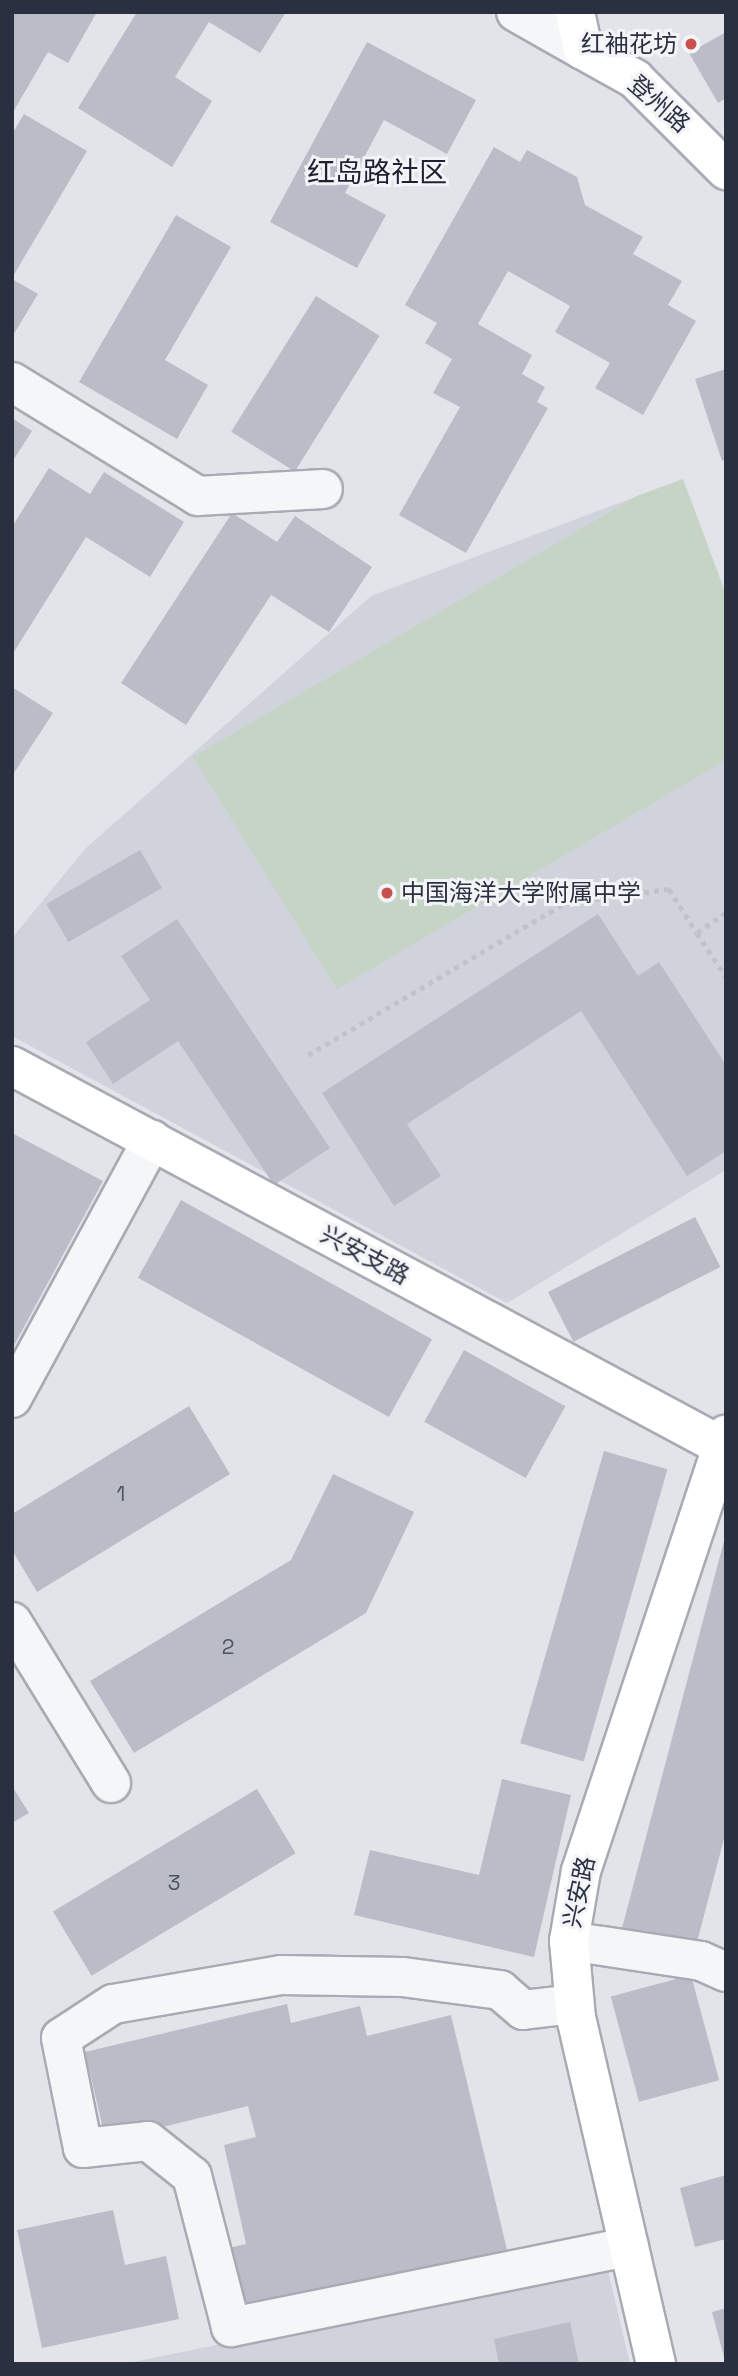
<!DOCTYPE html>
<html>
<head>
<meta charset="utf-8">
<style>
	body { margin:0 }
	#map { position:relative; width:738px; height:2376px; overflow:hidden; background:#e3e4ea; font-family:"Space Grotesk","Noto Sans SC",sans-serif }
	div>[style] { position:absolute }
	.built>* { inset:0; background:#d1d3dc }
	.green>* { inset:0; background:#c5d4c4 }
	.building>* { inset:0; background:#babdc7; transform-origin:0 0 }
	.path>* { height:4.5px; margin-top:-2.25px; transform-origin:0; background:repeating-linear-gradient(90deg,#c0c3c8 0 5px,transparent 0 10px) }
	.roads { filter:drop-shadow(2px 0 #a8aab4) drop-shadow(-2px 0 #a8aab4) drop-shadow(0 2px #a8aab4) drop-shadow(0 -2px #a8aab4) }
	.street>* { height:38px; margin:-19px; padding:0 19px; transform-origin:19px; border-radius:19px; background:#f5f6f8 }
	.secondary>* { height:38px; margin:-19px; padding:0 19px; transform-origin:19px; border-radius:19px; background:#fff }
	.dots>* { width:19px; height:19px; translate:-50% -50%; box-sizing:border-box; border:4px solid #f2f4f7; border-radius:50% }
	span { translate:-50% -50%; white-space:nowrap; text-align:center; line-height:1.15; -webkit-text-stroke:6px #f2f4f7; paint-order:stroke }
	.number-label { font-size:21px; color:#4f5362 }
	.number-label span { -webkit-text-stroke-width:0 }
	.poi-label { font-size:24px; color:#2b3041 }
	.right { translate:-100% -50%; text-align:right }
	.left { translate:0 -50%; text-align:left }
	.street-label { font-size:24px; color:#2b3041 }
	.quarter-label { font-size:28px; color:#1d2132 }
	.frame { position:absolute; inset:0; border:14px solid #2b3041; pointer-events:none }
</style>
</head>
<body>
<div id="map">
	<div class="built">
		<i style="clip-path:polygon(683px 479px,726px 595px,726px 1170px,507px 1303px,12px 1036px,12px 938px,86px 848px,371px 596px)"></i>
		<i style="clip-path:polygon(607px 2266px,630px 2364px,123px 2364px)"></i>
	</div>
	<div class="green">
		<i style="clip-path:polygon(683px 479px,726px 595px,726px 760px,337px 989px,193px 757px,637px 496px)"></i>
	</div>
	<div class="building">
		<i style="clip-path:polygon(12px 12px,97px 12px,68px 63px,48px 52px,12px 114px)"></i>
		<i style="clip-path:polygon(137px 12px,286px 12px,260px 53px,209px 22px,175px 77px,212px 101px,172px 167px,78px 108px)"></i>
		<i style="clip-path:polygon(726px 32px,726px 98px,718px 103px,689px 53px)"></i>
		<i style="clip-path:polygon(367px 42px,476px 100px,447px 154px,384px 120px,345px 193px,386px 215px,357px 268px,270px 222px)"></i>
		<i style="clip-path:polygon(24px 114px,87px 151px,12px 278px,12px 134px)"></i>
		<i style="clip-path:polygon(494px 147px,520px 162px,527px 150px,577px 177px,585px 205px,643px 237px,633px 254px,682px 281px,668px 305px,696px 321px,643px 415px,595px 388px,610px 363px,555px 332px,570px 306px,508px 271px,478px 324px,532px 355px,522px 374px,545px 387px,537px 402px,548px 408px,466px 553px,399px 515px,460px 407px,433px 393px,452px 359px,425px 343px,437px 323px,405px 305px)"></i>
		<i style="clip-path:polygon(176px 215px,231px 247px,165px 360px,208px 385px,177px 439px,79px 382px)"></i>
		<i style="clip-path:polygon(12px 279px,38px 294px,12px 337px)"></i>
		<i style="left:316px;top:296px;width:75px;height:160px;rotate:32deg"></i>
		<i style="clip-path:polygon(726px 369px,726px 459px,722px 461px,695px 379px)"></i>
		<i style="clip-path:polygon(12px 418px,32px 431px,12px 462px)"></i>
		<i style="clip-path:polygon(49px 468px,90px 494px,104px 472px,184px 522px,150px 577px,86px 537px,12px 655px,12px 527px)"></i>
		<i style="clip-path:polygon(232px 513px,277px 542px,295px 516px,372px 567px,329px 632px,271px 595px,186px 725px,121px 683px)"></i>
		<i style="clip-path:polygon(12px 687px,53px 713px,12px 776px)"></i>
		<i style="left:140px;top:850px;width:44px;height:108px;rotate:60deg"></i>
		<i style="clip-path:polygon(598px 914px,638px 976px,659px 962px,726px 1065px,726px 1151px,687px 1176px,581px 1011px,407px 1124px,441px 1176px,394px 1206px,322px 1093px)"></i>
		<i style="clip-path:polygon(177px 919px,330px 1148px,274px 1185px,178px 1041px,113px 1084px,86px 1042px,150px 1000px,121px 956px)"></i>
		<i style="clip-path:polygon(12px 1133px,103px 1181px,12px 1349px)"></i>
		<i style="left:181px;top:1200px;width:287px;height:89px;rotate:29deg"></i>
		<i style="left:695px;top:1217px;width:56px;height:165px;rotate:63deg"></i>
		<i style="left:464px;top:1350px;width:116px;height:82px;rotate:29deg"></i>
		<i style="clip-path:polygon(189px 1406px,230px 1474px,37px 1592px,12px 1550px,12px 1514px)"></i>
		<i style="left:604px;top:1451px;width:66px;height:304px;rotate:16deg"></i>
		<i style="clip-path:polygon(333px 1474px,414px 1512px,366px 1613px,134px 1753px,90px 1681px,291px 1560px)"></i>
		<i style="clip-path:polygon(725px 1537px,726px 1831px,695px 1950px,621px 1932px)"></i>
		<i style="clip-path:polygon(502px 1779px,571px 1795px,534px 1957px,354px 1915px,370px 1850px,479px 1875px)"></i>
		<i style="clip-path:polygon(12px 1786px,29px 1813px,12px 1823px)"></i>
		<i style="left:257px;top:1789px;width:75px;height:238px;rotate:59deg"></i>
		<i style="left:691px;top:1975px;width:109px;height:83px;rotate:75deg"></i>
		<i style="clip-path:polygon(287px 2004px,291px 2023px,360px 2006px,367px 2036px,451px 2015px,508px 2254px,231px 2320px,215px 2251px,246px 2244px,224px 2145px,256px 2137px,248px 2106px,106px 2141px,85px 2052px)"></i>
		<i style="clip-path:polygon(726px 2175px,726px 2239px,695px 2247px,680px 2188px)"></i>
		<i style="clip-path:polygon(113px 2210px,125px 2265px,166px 2256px,179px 2319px,42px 2348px,17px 2230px)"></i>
		<i style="clip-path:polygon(726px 2308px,726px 2361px,725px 2361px,712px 2312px)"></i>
		<i style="clip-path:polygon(570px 2322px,579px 2364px,499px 2364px,494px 2339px)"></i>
	</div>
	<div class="path">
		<i style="left:726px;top:913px;width:35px;rotate:145deg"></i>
		<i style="left:697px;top:933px;width:53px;rotate:56.6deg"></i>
		<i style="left:308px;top:1055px;width:299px;rotate:-30.6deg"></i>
		<i style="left:565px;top:903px;width:105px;rotate:-7.7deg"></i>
		<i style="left:669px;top:889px;width:52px;rotate:57.5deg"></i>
	</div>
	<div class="roads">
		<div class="street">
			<i style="left:516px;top:12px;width:77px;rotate:29.6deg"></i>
			<i style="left:12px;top:382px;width:218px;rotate:31.5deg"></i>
			<i style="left:198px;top:496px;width:125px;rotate:-3.2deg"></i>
			<i style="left:12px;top:1398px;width:294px;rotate:-61.5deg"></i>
			<i style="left:12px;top:1622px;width:189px;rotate:58.4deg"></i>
			<i style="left:569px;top:1941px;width:134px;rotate:8.6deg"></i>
			<i style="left:701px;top:1961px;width:27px;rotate:24deg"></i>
			<i style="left:574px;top:2004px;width:51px;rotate:173.3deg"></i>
			<i style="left:523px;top:2010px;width:30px;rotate:-139deg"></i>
			<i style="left:500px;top:1990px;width:99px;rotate:-172.4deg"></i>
			<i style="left:402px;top:1977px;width:121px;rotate:-179.1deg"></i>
			<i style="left:281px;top:1975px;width:170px;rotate:170.2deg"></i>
			<i style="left:113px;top:2004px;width:62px;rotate:146.8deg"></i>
			<i style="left:61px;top:2038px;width:112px;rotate:78.7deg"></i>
			<i style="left:83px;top:2148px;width:65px;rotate:-6.1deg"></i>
			<i style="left:148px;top:2141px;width:56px;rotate:38.5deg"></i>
			<i style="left:192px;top:2176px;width:156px;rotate:75.5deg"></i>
			<i style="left:231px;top:2327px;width:406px;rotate:-11.4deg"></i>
		</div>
		<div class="secondary">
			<i style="left:575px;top:12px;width:39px;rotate:78deg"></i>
			<i style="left:583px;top:50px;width:60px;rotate:29.1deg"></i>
			<i style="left:635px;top:79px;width:129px;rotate:45deg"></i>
			<i style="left:12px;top:1066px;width:801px;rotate:28.17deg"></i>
			<i style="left:656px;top:2364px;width:355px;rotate:-103deg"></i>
			<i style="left:576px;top:2018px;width:77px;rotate:-95.2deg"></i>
			<i style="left:569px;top:1941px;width:71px;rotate:-80.3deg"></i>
			<i style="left:581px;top:1871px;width:460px;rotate:-71.6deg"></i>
		</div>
	</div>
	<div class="dots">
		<i style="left:691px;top:44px;background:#c8504e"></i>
		<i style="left:387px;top:893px;background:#c8504e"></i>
	</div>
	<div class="number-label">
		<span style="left:121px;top:1494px">1</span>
		<span style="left:228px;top:1647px">2</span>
		<span style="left:174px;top:1883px">3</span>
	</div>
	<div class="poi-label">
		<span class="right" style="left:677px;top:44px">红袖花坊</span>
		<span class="left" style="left:401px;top:893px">中国海洋大学附属中学</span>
	</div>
	<div class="street-label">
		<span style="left:659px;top:104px;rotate:41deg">登州路</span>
		<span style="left:365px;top:1255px;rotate:28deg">兴安支路</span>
		<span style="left:579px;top:1892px;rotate:-78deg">兴安路</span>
	</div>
	<div class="quarter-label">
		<span style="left:377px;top:172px">红岛路社区</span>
	</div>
	<div class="frame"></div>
</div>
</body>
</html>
